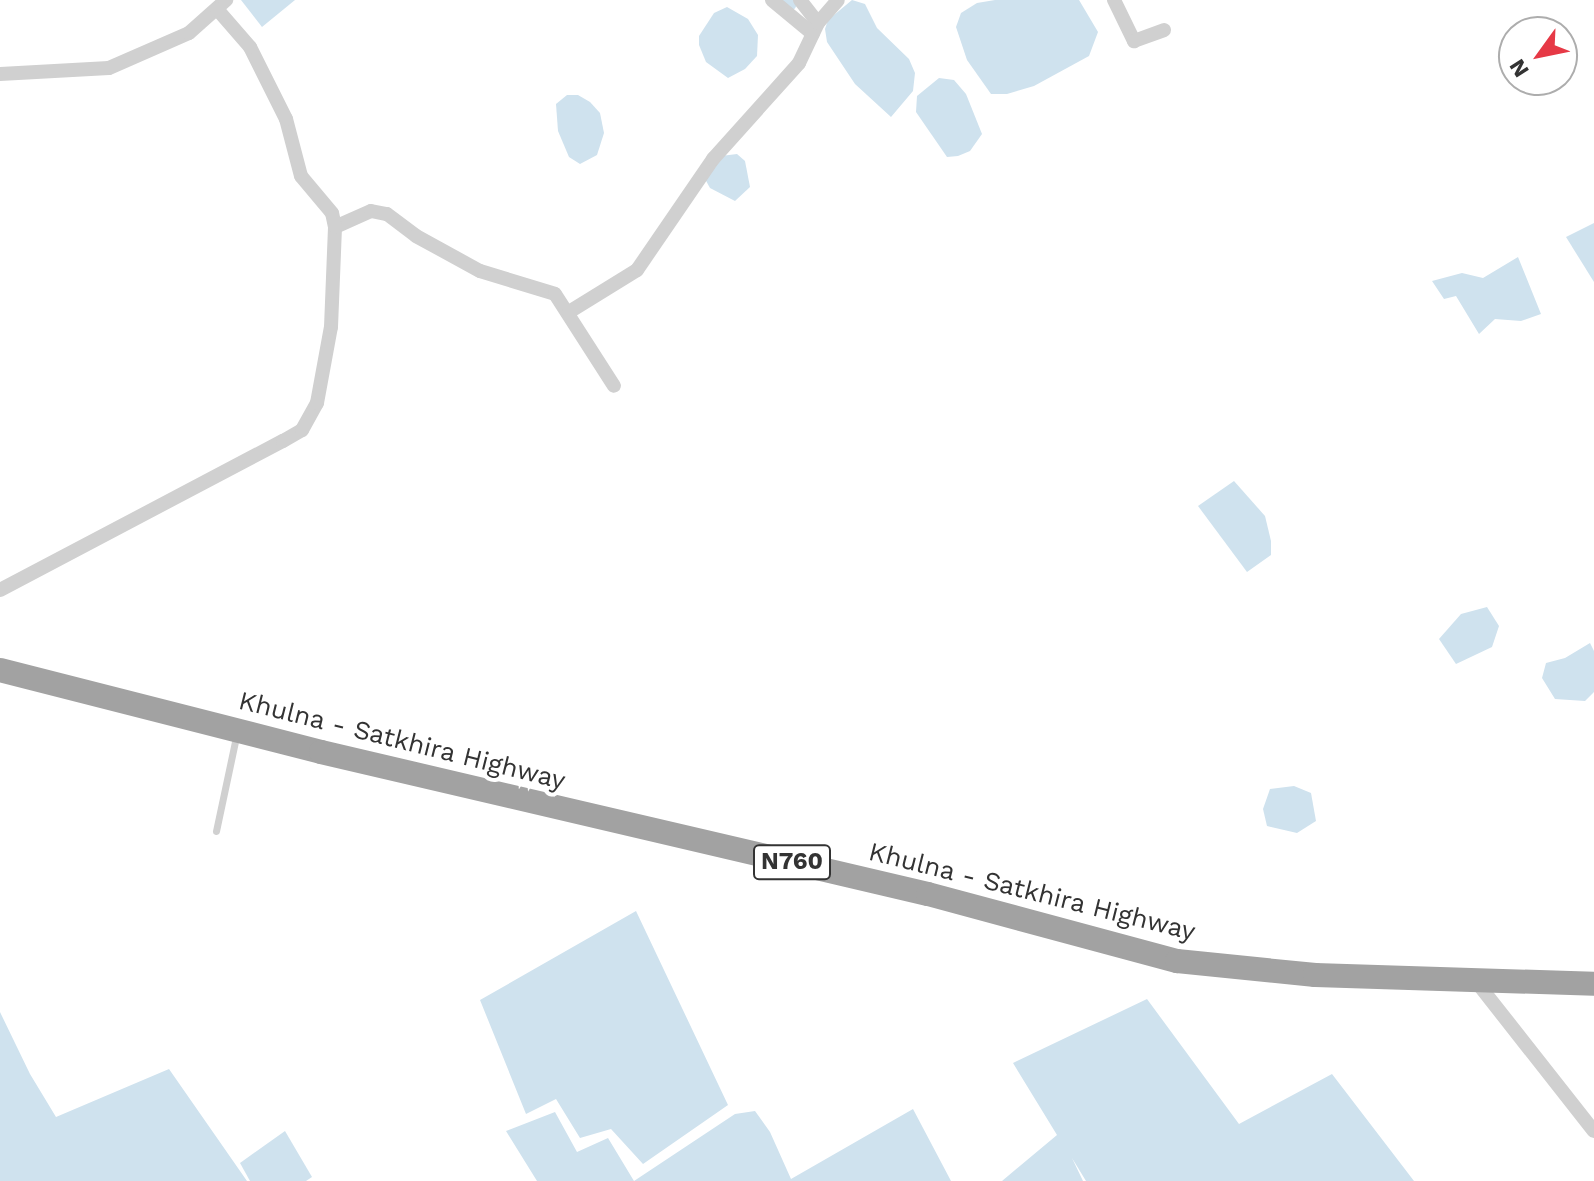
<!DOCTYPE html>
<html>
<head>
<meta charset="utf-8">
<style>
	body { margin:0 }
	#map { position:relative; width:1594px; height:1181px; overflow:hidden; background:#fff; font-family:"Work Sans",sans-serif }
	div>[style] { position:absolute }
	.water>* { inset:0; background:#cfe2ee }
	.canal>* { height:14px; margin:-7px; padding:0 7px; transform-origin:7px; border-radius:7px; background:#cfe2ee }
	.service>* { height:7px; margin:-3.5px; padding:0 3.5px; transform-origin:3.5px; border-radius:3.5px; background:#d0d0d0 }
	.minor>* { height:14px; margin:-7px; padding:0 7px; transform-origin:7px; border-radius:7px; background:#d0d0d0 }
	.trunk>* { height:24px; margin:-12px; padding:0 12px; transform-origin:12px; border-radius:12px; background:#a2a2a2 }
	span { translate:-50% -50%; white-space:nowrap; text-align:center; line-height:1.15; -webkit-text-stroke:8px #fff; paint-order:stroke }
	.shield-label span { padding:2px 6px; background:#fff; border:2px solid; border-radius:6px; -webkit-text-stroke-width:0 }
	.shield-label { font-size:24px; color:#333; font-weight:700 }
	.street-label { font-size:26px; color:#333 }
	.north { position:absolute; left:1498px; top:16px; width:80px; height:80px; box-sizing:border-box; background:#fff; border:2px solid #adadad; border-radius:50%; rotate:237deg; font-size:22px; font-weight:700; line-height:32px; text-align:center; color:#333 }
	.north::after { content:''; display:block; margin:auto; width:28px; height:36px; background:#e63946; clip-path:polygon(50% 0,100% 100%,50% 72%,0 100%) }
</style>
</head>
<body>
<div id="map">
	<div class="water">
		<i style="clip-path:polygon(241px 0,295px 0,262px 27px)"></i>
		<i style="clip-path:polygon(852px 0,865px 4px,877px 28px,909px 59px,915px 73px,913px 91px,891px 117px,855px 84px,827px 42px,825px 29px,828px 20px)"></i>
		<i style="clip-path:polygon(995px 0,1079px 0,1098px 32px,1089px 56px,1034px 86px,1007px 94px,991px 94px,967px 60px,956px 27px,961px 13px,977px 3px)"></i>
		<i style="clip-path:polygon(727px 7px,748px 19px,758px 35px,757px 56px,745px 69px,728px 78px,706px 62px,699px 45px,699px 36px,714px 13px)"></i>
		<i style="clip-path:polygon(939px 78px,954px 80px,966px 94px,982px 134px,970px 151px,958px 156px,947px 157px,916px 112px,917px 96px)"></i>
		<i style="clip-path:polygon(567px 95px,578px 95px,590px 102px,600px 113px,604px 133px,597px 155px,580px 164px,569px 157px,558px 131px,556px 104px)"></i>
		<i style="clip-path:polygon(737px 154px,745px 161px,750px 187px,735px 201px,710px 188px,705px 179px,721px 156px)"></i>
		<i style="clip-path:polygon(1594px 223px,1594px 282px,1566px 237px)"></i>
		<i style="clip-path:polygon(1518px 257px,1541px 314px,1521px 321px,1495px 319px,1479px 334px,1456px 296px,1444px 299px,1432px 281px,1462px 273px,1483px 278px)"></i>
		<i style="clip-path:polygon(1234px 481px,1265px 516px,1271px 541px,1271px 555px,1247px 572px,1198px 506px)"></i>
		<i style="clip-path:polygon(1487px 607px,1499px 626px,1492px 647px,1456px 664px,1439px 639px,1461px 614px)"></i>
		<i style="clip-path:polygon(1590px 643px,1594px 651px,1594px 692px,1585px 701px,1555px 699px,1542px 678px,1546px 663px,1565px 658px)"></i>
		<i style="clip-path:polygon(1294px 786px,1311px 793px,1316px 821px,1297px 833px,1267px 826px,1263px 809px,1270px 789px)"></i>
		<i style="clip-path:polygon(636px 911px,728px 1105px,643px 1164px,611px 1129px,580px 1138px,556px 1099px,526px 1114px,480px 1000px)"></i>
		<i style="clip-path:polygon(1147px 999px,1239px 1124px,1332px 1074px,1414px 1181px,1086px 1181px,1072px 1158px,1083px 1181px,1002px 1181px,1057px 1135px,1013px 1063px)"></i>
		<i style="clip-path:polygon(0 1012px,30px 1074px,56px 1117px,169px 1069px,247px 1181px,0 1181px)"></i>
		<i style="clip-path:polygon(913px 1109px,951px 1181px,537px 1181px,506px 1131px,555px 1112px,577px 1152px,608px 1138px,634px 1181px,735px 1114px,755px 1111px,770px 1132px,791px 1179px)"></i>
		<i style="clip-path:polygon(285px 1131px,312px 1177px,306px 1181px,250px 1181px,240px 1163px)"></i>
	</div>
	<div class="canal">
		<i style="left:785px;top:0;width:6px;rotate:39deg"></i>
	</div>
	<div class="service">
		<i style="left:216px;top:831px;width:96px;rotate:-78deg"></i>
	</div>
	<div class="minor">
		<i style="left:772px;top:0;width:53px;rotate:39.7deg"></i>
		<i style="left:800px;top:0;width:29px;rotate:52deg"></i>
		<i style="left:1114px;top:0;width:46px;rotate:64deg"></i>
		<i style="left:1134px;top:41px;width:32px;rotate:-20deg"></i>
		<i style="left:0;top:74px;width:109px;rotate:-3.2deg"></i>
		<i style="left:109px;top:68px;width:87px;rotate:-23.6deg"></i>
		<i style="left:189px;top:33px;width:50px;rotate:-41.7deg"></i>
		<i style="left:335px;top:227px;width:39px;rotate:-24deg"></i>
		<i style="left:371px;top:211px;width:16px;rotate:11deg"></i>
		<i style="left:387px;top:214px;width:36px;rotate:37deg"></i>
		<i style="left:416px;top:236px;width:73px;rotate:28.7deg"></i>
		<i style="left:480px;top:271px;width:78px;rotate:17deg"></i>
		<i style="left:555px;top:294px;width:109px;rotate:57.3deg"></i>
		<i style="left:569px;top:312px;width:80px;rotate:-31.7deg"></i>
		<i style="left:637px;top:270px;width:135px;rotate:-55.6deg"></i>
		<i style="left:713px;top:159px;width:129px;rotate:-48.1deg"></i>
		<i style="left:799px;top:63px;width:44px;rotate:-64.6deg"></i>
		<i style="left:818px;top:23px;width:30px;rotate:-49deg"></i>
		<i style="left:0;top:590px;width:320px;rotate:-27.8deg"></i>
		<i style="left:283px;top:441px;width:22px;rotate:-30deg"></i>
		<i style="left:302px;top:430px;width:31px;rotate:-61deg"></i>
		<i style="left:317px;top:403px;width:77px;rotate:-79.6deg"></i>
		<i style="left:331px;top:327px;width:100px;rotate:-87.7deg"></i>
		<i style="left:335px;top:227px;width:14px;rotate:-102deg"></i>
		<i style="left:332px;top:213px;width:48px;rotate:-130deg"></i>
		<i style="left:301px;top:176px;width:59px;rotate:-104.7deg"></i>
		<i style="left:286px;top:119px;width:80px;rotate:-116.6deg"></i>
		<i style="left:250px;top:47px;width:50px;rotate:-131deg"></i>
		<i style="left:1475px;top:980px;width:192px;rotate:51.8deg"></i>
	</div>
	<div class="trunk">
		<i style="left:0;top:670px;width:331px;rotate:14.3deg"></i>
		<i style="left:321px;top:752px;width:623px;rotate:13.17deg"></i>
		<i style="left:928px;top:894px;width:258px;rotate:15.1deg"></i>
		<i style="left:1177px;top:961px;width:139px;rotate:5.8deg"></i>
		<i style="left:1315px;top:975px;width:279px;rotate:1.8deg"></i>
	</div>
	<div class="shield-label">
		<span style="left:792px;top:862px">N760</span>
	</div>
	<div class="street-label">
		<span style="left:402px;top:741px;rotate:14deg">Khulna - Satkhira Highway</span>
		<span style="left:1032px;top:892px;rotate:14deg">Khulna - Satkhira Highway</span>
	</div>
	<div class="north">N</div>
</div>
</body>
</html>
